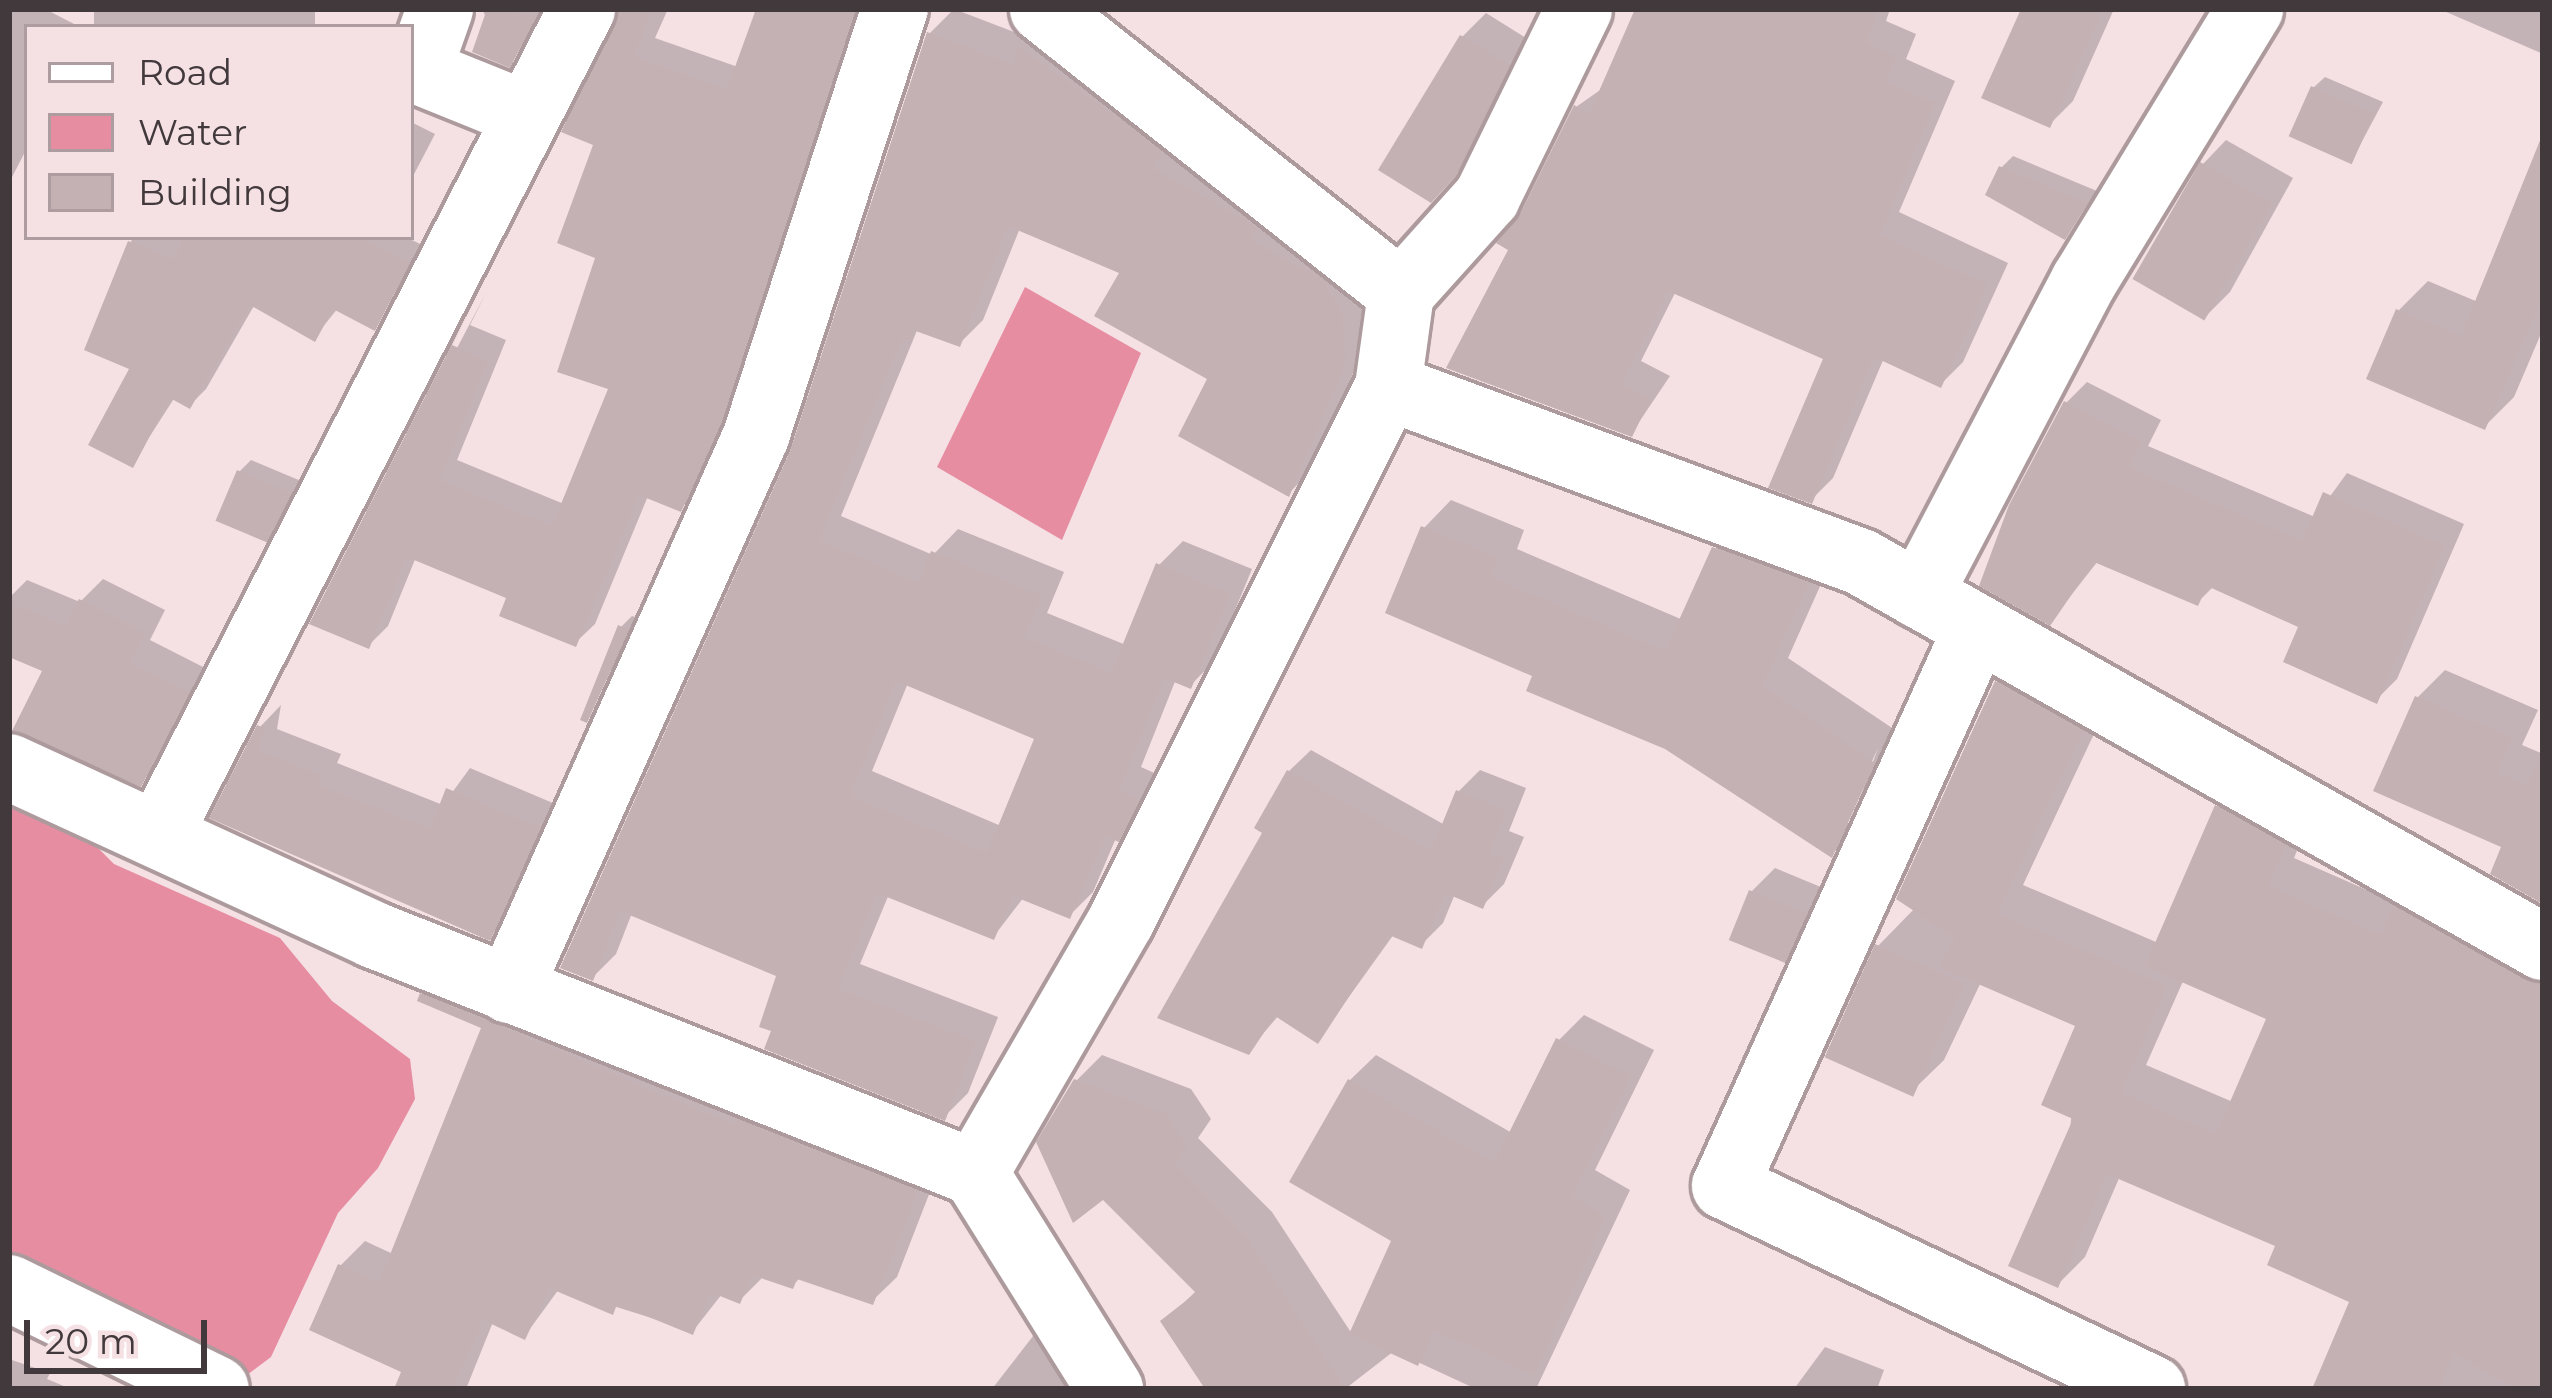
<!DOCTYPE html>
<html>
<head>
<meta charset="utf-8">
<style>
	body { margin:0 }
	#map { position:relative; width:2552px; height:1398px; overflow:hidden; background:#f5e0e4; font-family:Montserrat,sans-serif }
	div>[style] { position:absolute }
	.water>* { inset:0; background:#e78da1 }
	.shadow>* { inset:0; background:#0003; transform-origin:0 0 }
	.building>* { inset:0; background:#c4b1b4; transform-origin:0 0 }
	.roads { filter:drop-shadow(3px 0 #ad9a9d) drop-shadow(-3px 0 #ad9a9d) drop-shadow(0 3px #ad9a9d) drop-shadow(0 -3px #ad9a9d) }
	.minor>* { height:66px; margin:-33px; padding:0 33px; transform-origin:33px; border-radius:33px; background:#fff }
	span { translate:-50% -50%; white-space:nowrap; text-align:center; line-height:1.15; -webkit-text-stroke:12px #f5e0e4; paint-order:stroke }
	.frame { position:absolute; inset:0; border:12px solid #41393b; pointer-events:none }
	.legend { position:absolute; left:24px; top:24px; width:390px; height:216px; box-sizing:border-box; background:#f5e0e4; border:3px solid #ad9da0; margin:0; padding:15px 21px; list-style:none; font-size:36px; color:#41393b }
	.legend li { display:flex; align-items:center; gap:24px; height:60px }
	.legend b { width:60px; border:3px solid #ad9da0 }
	.scale { position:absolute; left:24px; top:1320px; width:183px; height:54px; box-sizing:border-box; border:6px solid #41393b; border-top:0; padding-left:15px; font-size:36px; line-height:42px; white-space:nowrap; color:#41393b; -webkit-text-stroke:9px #f5e0e4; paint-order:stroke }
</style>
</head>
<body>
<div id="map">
	<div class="water">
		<i style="clip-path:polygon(1025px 287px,1141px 353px,1062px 540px,937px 467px)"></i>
		<i style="clip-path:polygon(9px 789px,70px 820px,114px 864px,280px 938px,332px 1001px,410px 1059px,415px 1099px,378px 1168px,338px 1213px,271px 1357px,235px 1384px,9px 1291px)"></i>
	</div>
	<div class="shadow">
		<i style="clip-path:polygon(9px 9px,45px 9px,80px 27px,27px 27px,27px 148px,9px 183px)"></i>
		<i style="left:94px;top:9px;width:221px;height:19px"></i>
		<i style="clip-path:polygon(482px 9px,549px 9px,509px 64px)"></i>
		<i style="clip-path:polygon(618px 9px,668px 9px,655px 38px,738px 67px,759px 9px,867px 9px,740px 400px,700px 489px,680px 509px,648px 496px,595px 624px,575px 643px,510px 596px,416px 557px,388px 626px,368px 646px,313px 622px,487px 291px,470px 325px,506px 340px,457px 460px,564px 504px,612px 387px,597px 143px)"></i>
		<i style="clip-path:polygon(evenodd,954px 9px,1032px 39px,1366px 288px,1368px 338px,1312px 470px,1288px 494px,1211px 377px,1123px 272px,1020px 228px,983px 320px,959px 344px,918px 328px,841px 516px,933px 555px,958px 529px,1064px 572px,1047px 613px,1126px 645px,1159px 565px,1183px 541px,1252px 569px,1214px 661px,1190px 686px,1176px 679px,1141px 767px,1161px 776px,1142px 814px,1116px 838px,1093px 892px,1069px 916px,1024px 897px,994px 936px,889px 894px,860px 964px,998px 1017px,968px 1093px,944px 1117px,775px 1029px,780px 974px,632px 913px,616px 954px,592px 978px,793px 452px,930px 33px,954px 9px,908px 683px,1038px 737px,1001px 826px,872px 771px,908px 683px)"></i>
		<i style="clip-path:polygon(1649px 9px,1890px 9px,1886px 21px,1916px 34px,1906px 59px,1955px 81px,1899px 212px,2008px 263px,1963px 362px,1941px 384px,1884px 358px,1833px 478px,1811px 500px,1827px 357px,1676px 291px,1641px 361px,1670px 376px,1631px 434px,1512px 249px,1576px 107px,1603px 88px)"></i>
		<i style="clip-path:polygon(2025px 9px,2114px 9px,2073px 101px,2049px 125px)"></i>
		<i style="clip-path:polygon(2444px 9px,2543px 9px,2543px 54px,2444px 11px)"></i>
		<i style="clip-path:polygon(1486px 13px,1531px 41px,1479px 149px,1455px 175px,1462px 37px)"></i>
		<i style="clip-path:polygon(2325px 77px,2383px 102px,2352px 160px,2313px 88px)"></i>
		<i style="clip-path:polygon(411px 122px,435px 134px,411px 180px)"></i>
		<i style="clip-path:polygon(2226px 140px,2293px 178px,2230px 292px,2206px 316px,2203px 164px)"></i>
		<i style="clip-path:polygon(2543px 142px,2543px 329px,2514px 397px,2484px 427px,2399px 310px,2428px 281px,2478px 302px)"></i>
		<i style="clip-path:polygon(2013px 156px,2097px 191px,2065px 236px,2001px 168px)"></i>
		<i style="clip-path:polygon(133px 237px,406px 237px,424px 246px,374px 327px,338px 308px,314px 338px,255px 304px,206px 389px,190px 405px,175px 397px,132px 464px,133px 368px,88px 348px)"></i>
		<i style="clip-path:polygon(2087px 382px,2161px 420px,2148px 446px,2315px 517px,2347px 473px,2464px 524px,2397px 679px,2376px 700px,2302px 625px,2214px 586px,2197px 603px,2098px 561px,2050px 622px,2066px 403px)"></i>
		<i style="clip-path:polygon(251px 460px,301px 481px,266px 539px,239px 472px)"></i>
		<i style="clip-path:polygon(evenodd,1451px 500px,1524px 530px,1517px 549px,1683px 620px,1715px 549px,1743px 521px,1834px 555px,1788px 658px,1901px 734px,1859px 826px,1832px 854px,1666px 746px,1536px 675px,1424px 528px,1451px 500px,1878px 748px,1851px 823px,1844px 823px,1878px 748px)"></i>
		<i style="clip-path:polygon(103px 579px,165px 610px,150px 640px,209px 670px,162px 761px,140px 783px,47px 670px,9px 654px,9px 598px,27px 580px,80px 602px)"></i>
		<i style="clip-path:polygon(632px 616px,638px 618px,586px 719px,621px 627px)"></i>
		<i style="clip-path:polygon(evenodd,2025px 655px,2109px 702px,2023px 885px,2156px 942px,2217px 806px,2245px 779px,2311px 816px,2294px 858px,2399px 904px,2423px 880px,2543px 947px,2543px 1389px,2320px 1389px,2353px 1300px,2279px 1245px,2120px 1176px,2085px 1257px,2057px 1285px,2079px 1025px,1981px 982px,1944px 1060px,1909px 1094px,1878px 946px,1915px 908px,1997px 682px,2025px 655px,2184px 979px,2269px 1017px,2233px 1102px,2146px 1065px,2184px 979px)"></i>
		<i style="clip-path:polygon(2445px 670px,2538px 710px,2522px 745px,2543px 754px,2543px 904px,2494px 873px,2505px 846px,2417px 698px)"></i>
		<i style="clip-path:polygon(281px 705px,277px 729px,341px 754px,337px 763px,443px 805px,470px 768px,560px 806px,511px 916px,489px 937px,214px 816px,260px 727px)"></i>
		<i style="clip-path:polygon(1311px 750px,1445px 825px,1458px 792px,1480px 770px,1526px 788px,1509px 831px,1524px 837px,1504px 884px,1482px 906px,1455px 894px,1443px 923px,1421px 945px,1394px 934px,1318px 1040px,1279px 1015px,1248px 1051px,1266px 832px,1289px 771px)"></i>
		<i style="clip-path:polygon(1775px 868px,1828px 890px,1807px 937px,1783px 961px,1752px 891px)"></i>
		<i style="clip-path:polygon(447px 971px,940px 1166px,897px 1277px,872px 1301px,801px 1277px,792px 1286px,764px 1276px,739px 1301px,722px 1294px,693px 1331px,559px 1289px,524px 1337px,493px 1322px,466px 1389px,397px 1389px,405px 1370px,340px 1266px,365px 1241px,393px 1254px,485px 1026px,422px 995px)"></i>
		<i style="clip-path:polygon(1584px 1015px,1654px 1050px,1595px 1170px,1630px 1190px,1536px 1389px,1476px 1389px,1394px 1351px,1345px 1389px,1209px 1389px,1164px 1322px,1197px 1290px,1076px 1081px,1102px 1055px,1191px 1089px,1211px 1119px,1198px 1138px,1272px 1212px,1352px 1334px,1395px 1240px,1293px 1181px,1350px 1080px,1376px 1055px,1512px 1133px,1559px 1040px)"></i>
		<i style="clip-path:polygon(1051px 1313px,1119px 1389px,992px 1389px)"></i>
		<i style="clip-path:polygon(1825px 1347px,1884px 1370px,1877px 1389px,1794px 1389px)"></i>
		<i style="clip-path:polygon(9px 1359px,50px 1373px,47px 1379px,71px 1389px,9px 1389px)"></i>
	</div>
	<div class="building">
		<i style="clip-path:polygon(487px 9px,537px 15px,510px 68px,472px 52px)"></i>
		<i style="clip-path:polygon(619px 9px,652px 9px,634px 57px,727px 89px,756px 9px,856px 9px,721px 423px,681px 512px,639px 495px,576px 647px,499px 616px,506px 598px,407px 557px,369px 649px,309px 624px,476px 297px,452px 345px,488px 361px,440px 480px,552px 526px,608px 389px,557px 372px,595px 258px,557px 243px,593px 145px,561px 132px)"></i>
		<i style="clip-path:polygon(1635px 9px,1878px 9px,1866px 43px,1896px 56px,1886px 82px,1935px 103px,1880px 235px,1988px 285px,1941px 388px,1874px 357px,1812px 504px,1768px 488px,1823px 359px,1668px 291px,1621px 384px,1651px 398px,1632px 437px,1446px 368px,1508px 250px,1496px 243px,1520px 214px,1574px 105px,1589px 114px)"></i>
		<i style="clip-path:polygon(2021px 9px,2103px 9px,2050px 128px,1981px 98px)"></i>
		<i style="clip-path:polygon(evenodd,927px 32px,1012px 64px,1019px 47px,1162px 151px,1153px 168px,1257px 227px,1250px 240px,1323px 280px,1343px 313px,1345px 364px,1289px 497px,1178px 436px,1207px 379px,1094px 316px,1119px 273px,1008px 226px,960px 347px,913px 330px,909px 341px,902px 338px,819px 540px,919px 583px,931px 551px,1042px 596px,1024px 637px,1111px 673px,1156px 563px,1230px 594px,1191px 689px,1164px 678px,1119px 791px,1140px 800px,1119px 842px,1105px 836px,1070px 919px,1013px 896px,994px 940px,877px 893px,838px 989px,976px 1041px,945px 1121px,764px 1049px,771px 1031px,759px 1027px,776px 976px,620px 911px,593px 981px,560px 968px,790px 451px,927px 32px,896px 681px,1034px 739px,987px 853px,850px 796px,896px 681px)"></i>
		<i style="clip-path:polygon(1460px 35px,1510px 65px,1456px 176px,1431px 203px,1378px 170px)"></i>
		<i style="left:2311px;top:86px;width:69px;height:55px;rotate:24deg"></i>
		<i style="clip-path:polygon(2541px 138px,2543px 296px,2485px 430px,2366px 379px,2396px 309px,2461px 336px)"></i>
		<i style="left:2200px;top:162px;width:83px;height:135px;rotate:30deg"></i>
		<i style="clip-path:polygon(1999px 166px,2088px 203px,2065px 240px,1985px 195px)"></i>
		<i style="clip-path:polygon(182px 237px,361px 237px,410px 262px,375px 331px,333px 309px,315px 342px,250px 305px,190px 409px,170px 398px,133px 468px,88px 445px,129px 369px,84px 350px,128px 241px,175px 259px)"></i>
		<i style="clip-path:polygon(2064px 401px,2142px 442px,2129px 467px,2302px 541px,2323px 492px,2445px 546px,2377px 704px,2283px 662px,2298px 627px,2207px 586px,2198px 606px,2094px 562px,2050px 626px,1979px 586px,2009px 505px)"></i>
		<i style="left:237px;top:470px;width:60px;height:55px;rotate:23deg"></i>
		<i style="clip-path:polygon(1421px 526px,1499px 558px,1491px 577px,1665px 651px,1712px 547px,1809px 583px,1762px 686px,1875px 763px,1832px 858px,1665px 749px,1526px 691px,1532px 676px,1385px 613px)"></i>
		<i style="clip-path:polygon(79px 599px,145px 633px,130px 663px,190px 692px,141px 787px,12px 731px,42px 671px,9px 657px,9px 602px,65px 626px)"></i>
		<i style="clip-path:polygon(618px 625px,629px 630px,587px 723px,580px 720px)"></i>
		<i style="clip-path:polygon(1995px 681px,2083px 731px,1997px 913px,2167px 986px,2121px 1093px,2216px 1134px,2266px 1019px,2145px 966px,2215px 805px,2286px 845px,2268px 886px,2381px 935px,2393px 906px,2543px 984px,2543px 1389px,2515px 1389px,2454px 1353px,2438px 1389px,2312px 1389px,2349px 1302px,2267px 1265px,2275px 1246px,2107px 1174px,2058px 1288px,2008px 1266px,2073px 1119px,2041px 1105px,2075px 1026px,1939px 967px,1955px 938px,1896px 899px)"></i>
		<i style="clip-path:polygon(2415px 696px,2512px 738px,2497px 773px,2527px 786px,2543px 750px,2543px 904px,2490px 874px,2501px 847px,2373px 791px)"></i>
		<i style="clip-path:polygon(257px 725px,266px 729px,257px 750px,321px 775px,318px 785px,430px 829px,446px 788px,540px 828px,490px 941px,209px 818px)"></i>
		<i style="clip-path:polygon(1287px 770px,1431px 851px,1456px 790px,1506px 811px,1489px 853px,1504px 859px,1483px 909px,1445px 893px,1422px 949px,1389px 935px,1318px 1044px,1275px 1016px,1249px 1055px,1157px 1018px,1262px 833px,1254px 828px)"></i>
		<i style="left:1749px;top:890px;width:63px;height:54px;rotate:22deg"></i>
		<i style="left:1875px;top:944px;width:97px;height:124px;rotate:24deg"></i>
		<i style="clip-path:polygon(420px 993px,734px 1125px,737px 1119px,918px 1191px,873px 1305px,797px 1279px,793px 1289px,752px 1275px,740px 1304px,710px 1292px,693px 1335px,617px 1304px,613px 1315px,549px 1288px,525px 1340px,483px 1320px,452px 1389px,394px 1389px,401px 1372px,309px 1330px,338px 1264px,379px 1282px,481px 1028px,417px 1001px)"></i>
		<i style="clip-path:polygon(1556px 1038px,1631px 1076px,1572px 1197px,1606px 1216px,1534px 1375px,1434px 1330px,1418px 1366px,1349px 1334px,1391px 1241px,1289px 1182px,1348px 1079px,1494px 1163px)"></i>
		<i style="clip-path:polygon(1074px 1079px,1166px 1114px,1187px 1147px,1175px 1165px,1246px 1237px,1346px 1389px,1205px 1389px,1160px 1321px,1196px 1293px,1103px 1200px,1073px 1223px,1036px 1142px)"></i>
	</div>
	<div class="roads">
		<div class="minor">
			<i style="left:440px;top:9px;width:66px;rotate:109.5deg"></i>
			<i style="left:418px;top:71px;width:118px;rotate:22deg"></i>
			<i style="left:1401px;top:293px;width:129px;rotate:-48.1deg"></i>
			<i style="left:1487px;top:197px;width:209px;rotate:-63.9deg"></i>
			<i style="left:1388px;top:387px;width:504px;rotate:20.3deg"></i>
			<i style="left:1861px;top:562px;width:783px;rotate:29.45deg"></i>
			<i style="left:1919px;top:595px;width:355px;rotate:-62.3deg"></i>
			<i style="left:2084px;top:281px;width:319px;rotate:-58.6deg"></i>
			<i style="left:1977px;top:628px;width:612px;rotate:114.3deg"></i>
			<i style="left:1725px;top:1186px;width:473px;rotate:25.4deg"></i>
			<i style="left:9px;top:767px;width:402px;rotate:24.7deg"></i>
			<i style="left:374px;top:935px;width:646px;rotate:21.6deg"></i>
			<i style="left:975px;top:1173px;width:255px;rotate:58deg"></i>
			<i style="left:159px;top:834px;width:927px;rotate:-62.85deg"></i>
			<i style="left:509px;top:990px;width:607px;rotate:-65.97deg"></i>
			<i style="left:756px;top:436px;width:449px;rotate:-72deg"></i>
			<i style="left:975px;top:1173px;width:293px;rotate:-59.9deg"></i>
			<i style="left:1122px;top:919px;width:595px;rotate:-63.43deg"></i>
			<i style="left:1388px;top:387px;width:95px;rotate:-82.1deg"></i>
			<i style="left:1401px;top:293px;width:457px;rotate:-141.6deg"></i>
			<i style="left:9px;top:1288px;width:230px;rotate:26deg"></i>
		</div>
	</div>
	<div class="frame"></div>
	<ul class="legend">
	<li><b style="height:15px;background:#fff"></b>Road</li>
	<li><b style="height:33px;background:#e78da1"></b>Water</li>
	<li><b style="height:33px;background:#c4b1b4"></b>Building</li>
	</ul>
	<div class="scale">20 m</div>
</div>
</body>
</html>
